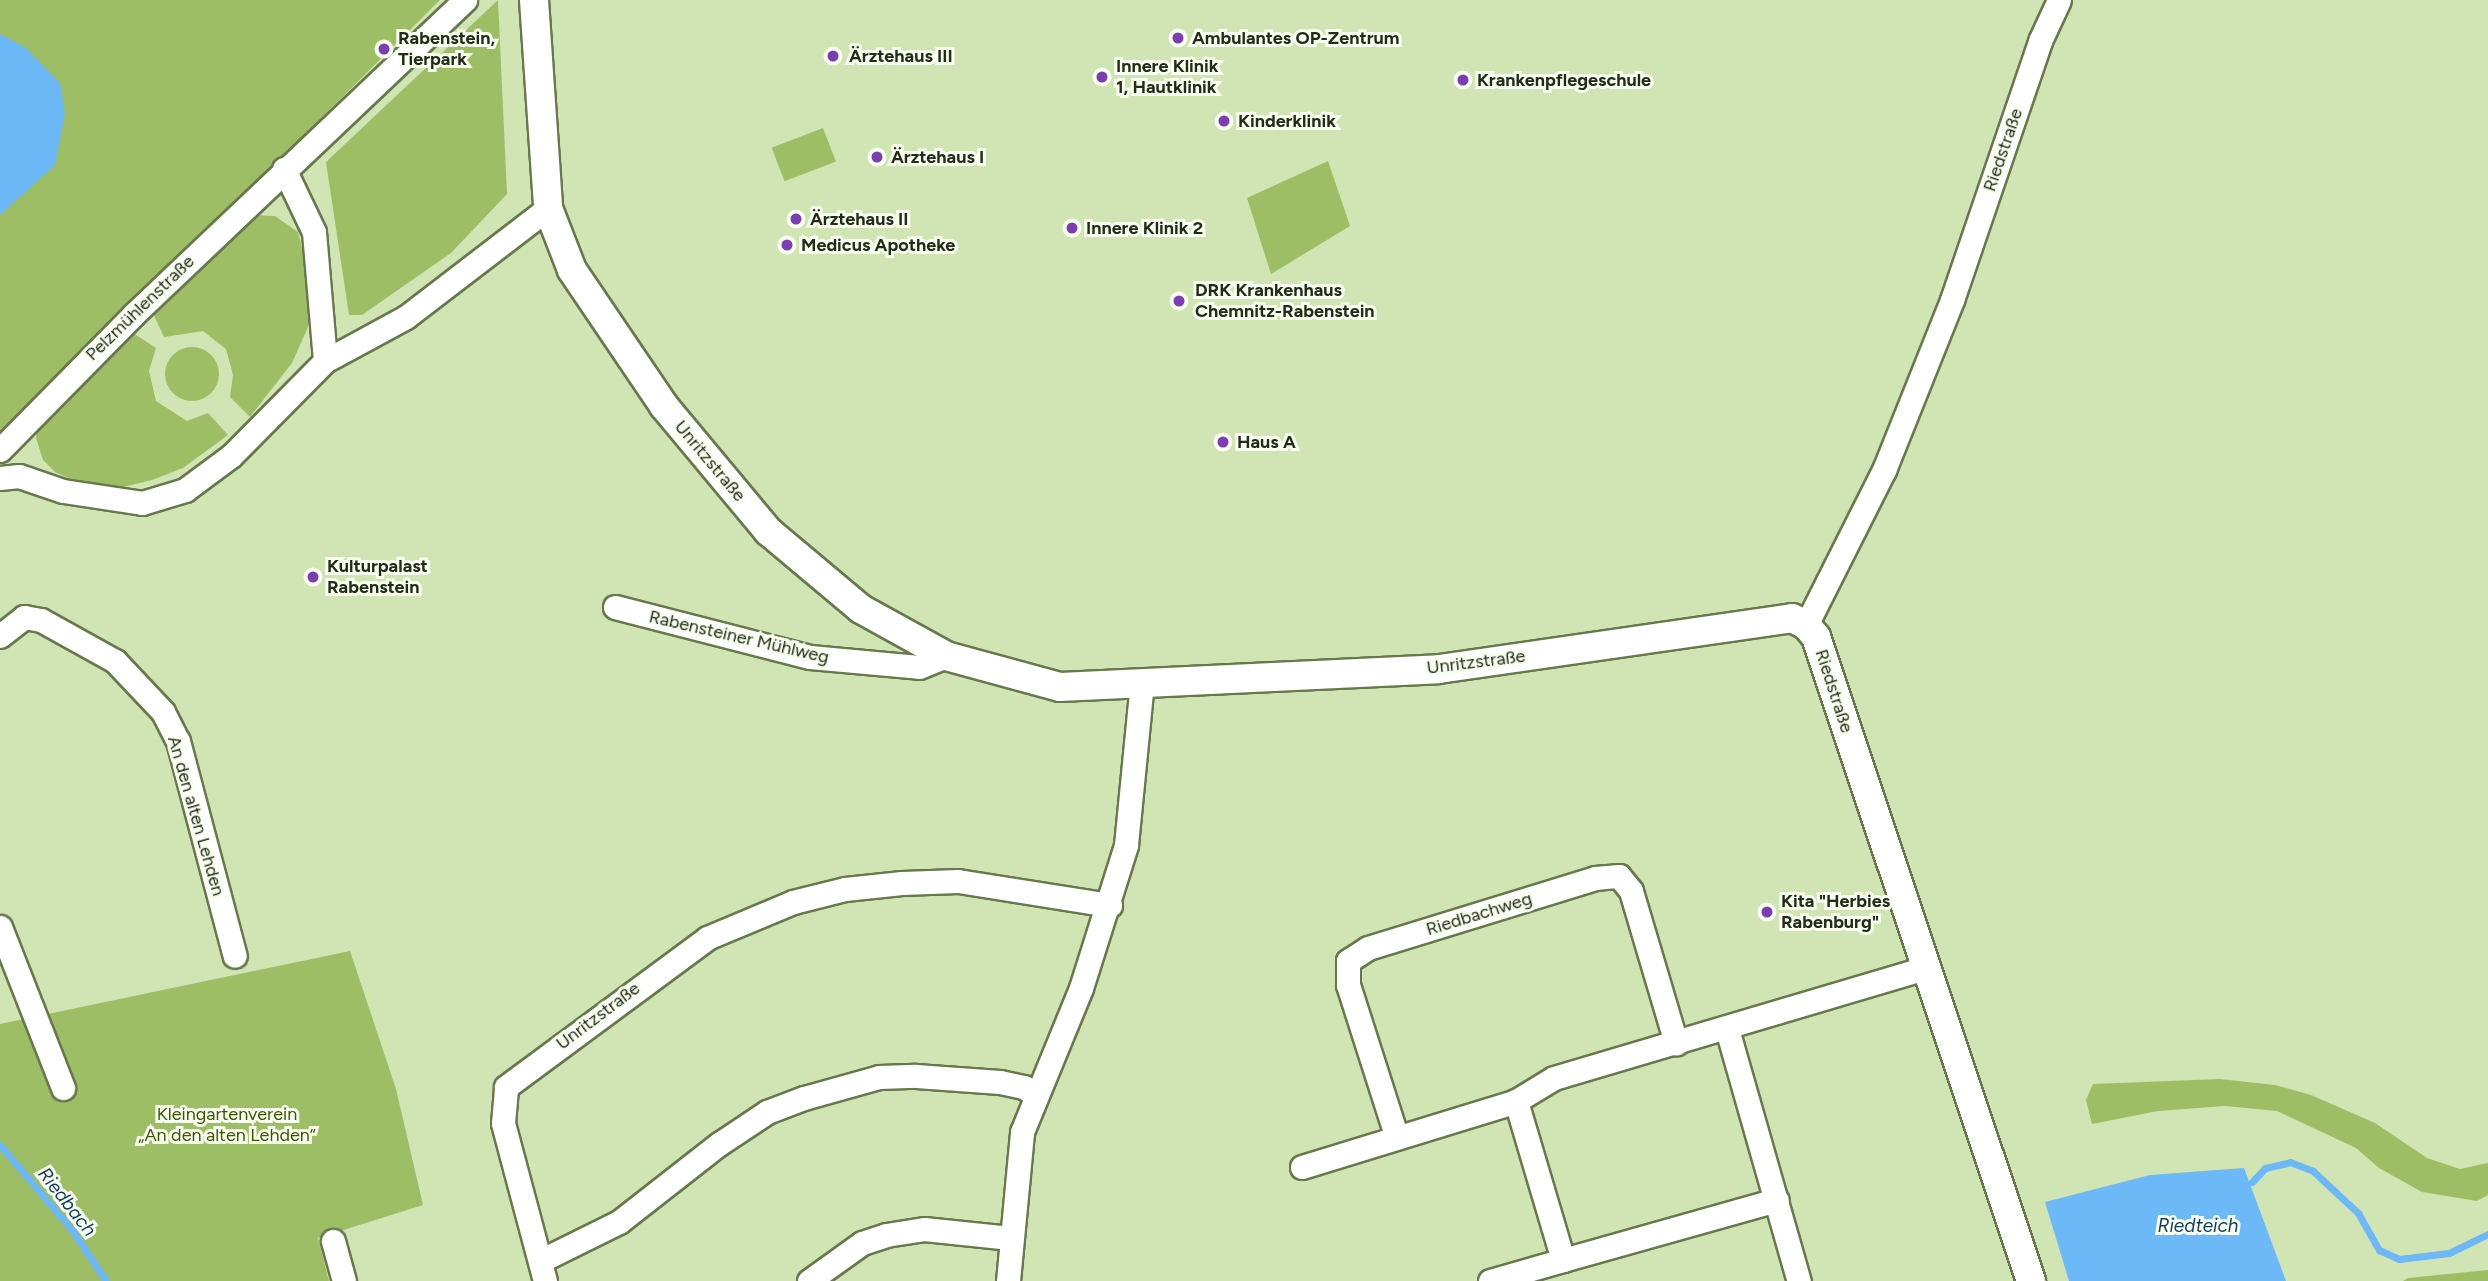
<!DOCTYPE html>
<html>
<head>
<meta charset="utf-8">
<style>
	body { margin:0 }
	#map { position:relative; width:2488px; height:1281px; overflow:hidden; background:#d0e4b4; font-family:Figtree,sans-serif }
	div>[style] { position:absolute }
	.green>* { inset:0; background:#9ebe66; transform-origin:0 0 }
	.round { border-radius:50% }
	.water>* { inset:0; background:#6db8f7 }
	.stream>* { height:7px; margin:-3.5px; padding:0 3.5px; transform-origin:3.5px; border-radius:3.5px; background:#6db8f7 }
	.roads { filter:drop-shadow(2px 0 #67784c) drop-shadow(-2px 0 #67784c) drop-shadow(0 2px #67784c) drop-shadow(0 -2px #67784c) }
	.minor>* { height:23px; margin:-11.5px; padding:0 11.5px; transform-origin:11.5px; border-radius:11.5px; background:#fff }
	.tertiary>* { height:28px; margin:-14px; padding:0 14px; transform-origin:14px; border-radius:14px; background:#fff }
	.dots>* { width:19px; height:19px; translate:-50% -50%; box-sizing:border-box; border:4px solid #f9fff0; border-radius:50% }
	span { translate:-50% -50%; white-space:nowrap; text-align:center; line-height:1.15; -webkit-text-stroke:6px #f9fff0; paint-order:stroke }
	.poi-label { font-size:18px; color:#242b19; font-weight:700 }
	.left { translate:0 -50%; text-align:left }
	.street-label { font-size:18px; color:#242b19 }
	.park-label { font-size:18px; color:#3e5500 }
	.water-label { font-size:19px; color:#133b5b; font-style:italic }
</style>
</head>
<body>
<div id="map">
	<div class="green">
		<i style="clip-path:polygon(0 0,440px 0,0 437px)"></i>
		<i style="clip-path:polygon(498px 0,507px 194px,451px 253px,362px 315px,349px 315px,326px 162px)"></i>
		<i style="left:823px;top:128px;width:36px;height:55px;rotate:69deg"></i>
		<i style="clip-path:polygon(1328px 161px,1350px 226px,1271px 274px,1247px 198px)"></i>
		<i style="clip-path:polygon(254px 215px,275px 216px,298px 232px,312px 287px,308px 327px,292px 363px,250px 417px,230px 397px,233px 375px,226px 349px,203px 331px,164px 337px,152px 311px)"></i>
		<i style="clip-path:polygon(130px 331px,156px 348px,149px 371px,156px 401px,187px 421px,208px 413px,228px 435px,183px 468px,152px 480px,123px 487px,77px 482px,55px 472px,43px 460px,36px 438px,38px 429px)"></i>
		<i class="round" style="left:165px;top:347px;width:54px;height:54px"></i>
		<i style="clip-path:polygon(350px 951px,396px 1089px,423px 1205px,318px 1238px,329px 1281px,0 1281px,0 1024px)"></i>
		<i style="clip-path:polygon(2220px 1079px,2275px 1085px,2311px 1095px,2375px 1123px,2427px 1158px,2460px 1169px,2488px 1163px,2488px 1195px,2477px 1201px,2422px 1192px,2379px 1168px,2356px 1148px,2277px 1111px,2225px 1106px,2158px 1111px,2092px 1124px,2086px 1100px,2093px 1084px)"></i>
		<i style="clip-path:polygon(2488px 1270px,2488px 1281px,2403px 1281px,2408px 1278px)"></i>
	</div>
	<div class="water">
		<i style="clip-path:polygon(0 34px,26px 48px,60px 83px,65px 113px,55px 165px,0 215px)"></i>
		<i style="clip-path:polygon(2244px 1168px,2286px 1281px,2069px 1281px,2045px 1202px,2150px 1175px)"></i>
	</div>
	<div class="stream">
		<i style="left:0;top:1145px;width:111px;rotate:49.7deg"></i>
		<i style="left:72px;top:1230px;width:61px;rotate:56.3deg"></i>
		<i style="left:2252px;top:1182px;width:19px;rotate:-47deg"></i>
		<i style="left:2265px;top:1168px;width:26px;rotate:-13deg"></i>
		<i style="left:2290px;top:1162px;width:25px;rotate:21deg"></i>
		<i style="left:2313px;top:1171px;width:62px;rotate:43deg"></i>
		<i style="left:2358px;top:1213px;width:43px;rotate:60.4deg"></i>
		<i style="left:2379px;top:1250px;width:22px;rotate:24deg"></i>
		<i style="left:2399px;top:1259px;width:50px;rotate:-6.8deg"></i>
		<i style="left:2449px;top:1253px;width:43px;rotate:-26deg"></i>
	</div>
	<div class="roads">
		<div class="minor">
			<i style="left:284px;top:169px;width:70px;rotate:64.5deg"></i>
			<i style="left:314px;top:232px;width:129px;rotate:85.1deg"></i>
			<i style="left:0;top:450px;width:190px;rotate:-45.4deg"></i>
			<i style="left:133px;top:315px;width:458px;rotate:-43.5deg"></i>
			<i style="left:0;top:478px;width:19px;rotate:-6deg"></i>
			<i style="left:19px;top:476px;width:46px;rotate:18.8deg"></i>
			<i style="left:63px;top:491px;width:80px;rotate:8.6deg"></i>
			<i style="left:142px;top:503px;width:45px;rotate:-16.8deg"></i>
			<i style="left:185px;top:490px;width:57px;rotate:-36.5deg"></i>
			<i style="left:231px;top:456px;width:134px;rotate:-45.3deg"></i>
			<i style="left:325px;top:361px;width:92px;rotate:-28.5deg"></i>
			<i style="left:406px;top:317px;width:179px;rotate:-37.5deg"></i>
			<i style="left:615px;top:607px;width:201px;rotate:14.4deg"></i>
			<i style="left:810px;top:657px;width:109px;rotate:5.2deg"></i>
			<i style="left:919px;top:667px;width:29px;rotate:-22deg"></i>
			<i style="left:1806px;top:625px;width:174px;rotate:-63.3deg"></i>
			<i style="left:1884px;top:470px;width:183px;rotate:-68.2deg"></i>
			<i style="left:1952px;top:300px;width:274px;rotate:-71.2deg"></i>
			<i style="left:2040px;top:41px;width:45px;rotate:-65.1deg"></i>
			<i style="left:0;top:636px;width:31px;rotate:-38deg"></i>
			<i style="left:24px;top:617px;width:17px;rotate:10deg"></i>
			<i style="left:41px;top:620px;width:85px;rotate:29deg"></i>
			<i style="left:115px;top:661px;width:70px;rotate:46.7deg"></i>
			<i style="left:163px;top:712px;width:33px;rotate:63deg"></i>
			<i style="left:178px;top:741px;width:222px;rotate:75.2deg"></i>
			<i style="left:0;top:927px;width:173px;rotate:68.6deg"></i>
			<i style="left:1727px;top:1029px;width:262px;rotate:74.1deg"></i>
			<i style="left:1396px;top:1135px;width:157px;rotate:-107.7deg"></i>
			<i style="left:1348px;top:985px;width:24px;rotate:-90deg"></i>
			<i style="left:1348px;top:961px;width:24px;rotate:-33deg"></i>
			<i style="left:1368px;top:948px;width:238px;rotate:-17.1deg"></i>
			<i style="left:1595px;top:878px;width:24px;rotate:-5deg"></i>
			<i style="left:1619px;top:876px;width:19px;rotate:51deg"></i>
			<i style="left:1631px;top:891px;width:159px;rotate:73.5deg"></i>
			<i style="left:1302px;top:1167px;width:224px;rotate:-17.1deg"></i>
			<i style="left:1516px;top:1101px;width:44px;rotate:-31.2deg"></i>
			<i style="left:1554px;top:1078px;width:387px;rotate:-16.5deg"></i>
			<i style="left:333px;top:1241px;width:41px;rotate:74.6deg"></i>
			<i style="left:1563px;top:1260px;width:222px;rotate:-15.7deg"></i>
			<i style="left:540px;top:1261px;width:88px;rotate:-26.3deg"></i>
			<i style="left:619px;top:1222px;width:127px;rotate:-38deg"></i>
			<i style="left:719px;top:1144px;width:58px;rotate:-33.7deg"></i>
			<i style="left:767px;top:1112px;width:40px;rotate:-21deg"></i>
			<i style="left:804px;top:1098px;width:78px;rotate:-15.6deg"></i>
			<i style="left:879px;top:1077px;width:37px;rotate:-2deg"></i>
			<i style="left:916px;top:1076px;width:84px;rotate:4.1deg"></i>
			<i style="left:1000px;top:1082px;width:25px;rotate:12deg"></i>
			<i style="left:1024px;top:1087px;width:14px;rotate:36deg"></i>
			<i style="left:545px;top:1281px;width:163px;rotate:-104.9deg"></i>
			<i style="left:503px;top:1123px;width:36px;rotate:-85deg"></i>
			<i style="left:506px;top:1087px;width:250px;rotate:-36.5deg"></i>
			<i style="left:707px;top:938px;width:93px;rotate:-22.7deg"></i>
			<i style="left:793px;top:902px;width:54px;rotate:-14deg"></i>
			<i style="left:845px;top:889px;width:57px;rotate:-6deg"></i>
			<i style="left:902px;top:883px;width:56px;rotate:-2deg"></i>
			<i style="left:958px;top:881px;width:154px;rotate:9deg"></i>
			<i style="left:809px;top:1281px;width:65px;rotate:-35.6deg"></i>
			<i style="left:862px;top:1243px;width:25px;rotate:-18deg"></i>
			<i style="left:886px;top:1235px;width:38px;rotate:-9deg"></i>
			<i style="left:924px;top:1229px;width:87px;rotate:5.9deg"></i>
			<i style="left:1008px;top:1281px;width:150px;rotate:-84.6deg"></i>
			<i style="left:1022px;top:1132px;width:156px;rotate:-67.7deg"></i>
			<i style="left:1081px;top:988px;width:150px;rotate:-72.5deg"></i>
			<i style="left:1126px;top:845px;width:165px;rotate:-84.4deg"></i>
			<i style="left:1490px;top:1281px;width:76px;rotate:-16deg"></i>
			<i style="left:1563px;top:1260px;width:166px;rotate:-106.5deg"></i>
		</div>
		<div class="tertiary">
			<i style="left:534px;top:0;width:208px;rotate:86.1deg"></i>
			<i style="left:548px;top:208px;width:66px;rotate:68.8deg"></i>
			<i style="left:572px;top:270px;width:164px;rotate:55.9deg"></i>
			<i style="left:664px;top:406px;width:163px;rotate:50.2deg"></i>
			<i style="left:768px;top:531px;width:121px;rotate:40deg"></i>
			<i style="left:861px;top:609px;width:97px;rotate:28.9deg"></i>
			<i style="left:946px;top:656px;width:118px;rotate:15.2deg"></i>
			<i style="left:1060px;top:687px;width:379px;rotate:-2.7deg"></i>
			<i style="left:1439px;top:669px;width:357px;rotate:-8.2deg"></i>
			<i style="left:1792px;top:618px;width:16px;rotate:27deg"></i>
			<i style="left:1806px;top:625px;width:16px;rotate:50deg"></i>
			<i style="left:1816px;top:637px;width:679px;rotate:71.54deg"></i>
		</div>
	</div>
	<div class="dots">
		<i style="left:1178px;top:38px;background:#7c3db2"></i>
		<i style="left:384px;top:49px;background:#7c3db2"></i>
		<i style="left:833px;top:56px;background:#7c3db2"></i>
		<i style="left:1102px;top:77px;background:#7c3db2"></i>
		<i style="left:1463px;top:80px;background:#7c3db2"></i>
		<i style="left:1224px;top:121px;background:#7c3db2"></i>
		<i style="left:877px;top:157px;background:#7c3db2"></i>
		<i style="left:796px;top:219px;background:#7c3db2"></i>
		<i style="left:1072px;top:228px;background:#7c3db2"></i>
		<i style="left:787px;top:245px;background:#7c3db2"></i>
		<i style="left:1179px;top:301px;background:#7c3db2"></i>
		<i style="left:1223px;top:442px;background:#7c3db2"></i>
		<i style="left:313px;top:577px;background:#7c3db2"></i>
		<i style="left:1767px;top:912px;background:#7c3db2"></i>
	</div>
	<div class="poi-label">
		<span class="left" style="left:1192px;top:38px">Ambulantes OP-Zentrum</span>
		<span class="left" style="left:398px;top:49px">Rabenstein,<br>Tierpark</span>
		<span class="left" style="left:849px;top:56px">Ärztehaus III</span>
		<span class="left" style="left:1116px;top:77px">Innere Klinik<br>1, Hautklinik</span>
		<span class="left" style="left:1477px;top:80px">Krankenpflegeschule</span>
		<span class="left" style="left:1238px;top:121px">Kinderklinik</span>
		<span class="left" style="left:891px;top:157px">Ärztehaus I</span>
		<span class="left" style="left:810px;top:219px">Ärztehaus II</span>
		<span class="left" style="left:1086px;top:228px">Innere Klinik 2</span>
		<span class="left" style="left:801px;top:245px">Medicus Apotheke</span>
		<span class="left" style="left:1195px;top:301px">DRK Krankenhaus<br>Chemnitz-Rabenstein</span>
		<span class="left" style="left:1237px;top:442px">Haus A</span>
		<span class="left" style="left:327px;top:577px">Kulturpalast<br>Rabenstein</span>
		<span class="left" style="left:1781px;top:912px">Kita "Herbies<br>Rabenburg"</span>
	</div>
	<div class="street-label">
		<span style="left:2003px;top:150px;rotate:-71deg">Riedstraße</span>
		<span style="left:140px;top:308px;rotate:-44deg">Pelzmühlenstraße</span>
		<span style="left:710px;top:461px;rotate:50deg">Unritzstraße</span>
		<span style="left:739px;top:637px;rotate:13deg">Rabensteiner Mühlweg</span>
		<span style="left:1476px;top:662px;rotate:-7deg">Unritzstraße</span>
		<span style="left:1834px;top:691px;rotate:72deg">Riedstraße</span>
		<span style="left:196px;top:816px;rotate:74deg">An den alten Lehden</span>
		<span style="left:1479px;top:914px;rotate:-17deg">Riedbachweg</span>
		<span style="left:598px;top:1016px;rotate:-37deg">Unritzstraße</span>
	</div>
	<div class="park-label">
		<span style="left:227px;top:1125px">Kleingartenverein<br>„An den alten Lehden“</span>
	</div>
	<div class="water-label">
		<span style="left:67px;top:1202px;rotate:52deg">Riedbach</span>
		<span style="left:2198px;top:1226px">Riedteich</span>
	</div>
</div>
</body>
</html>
